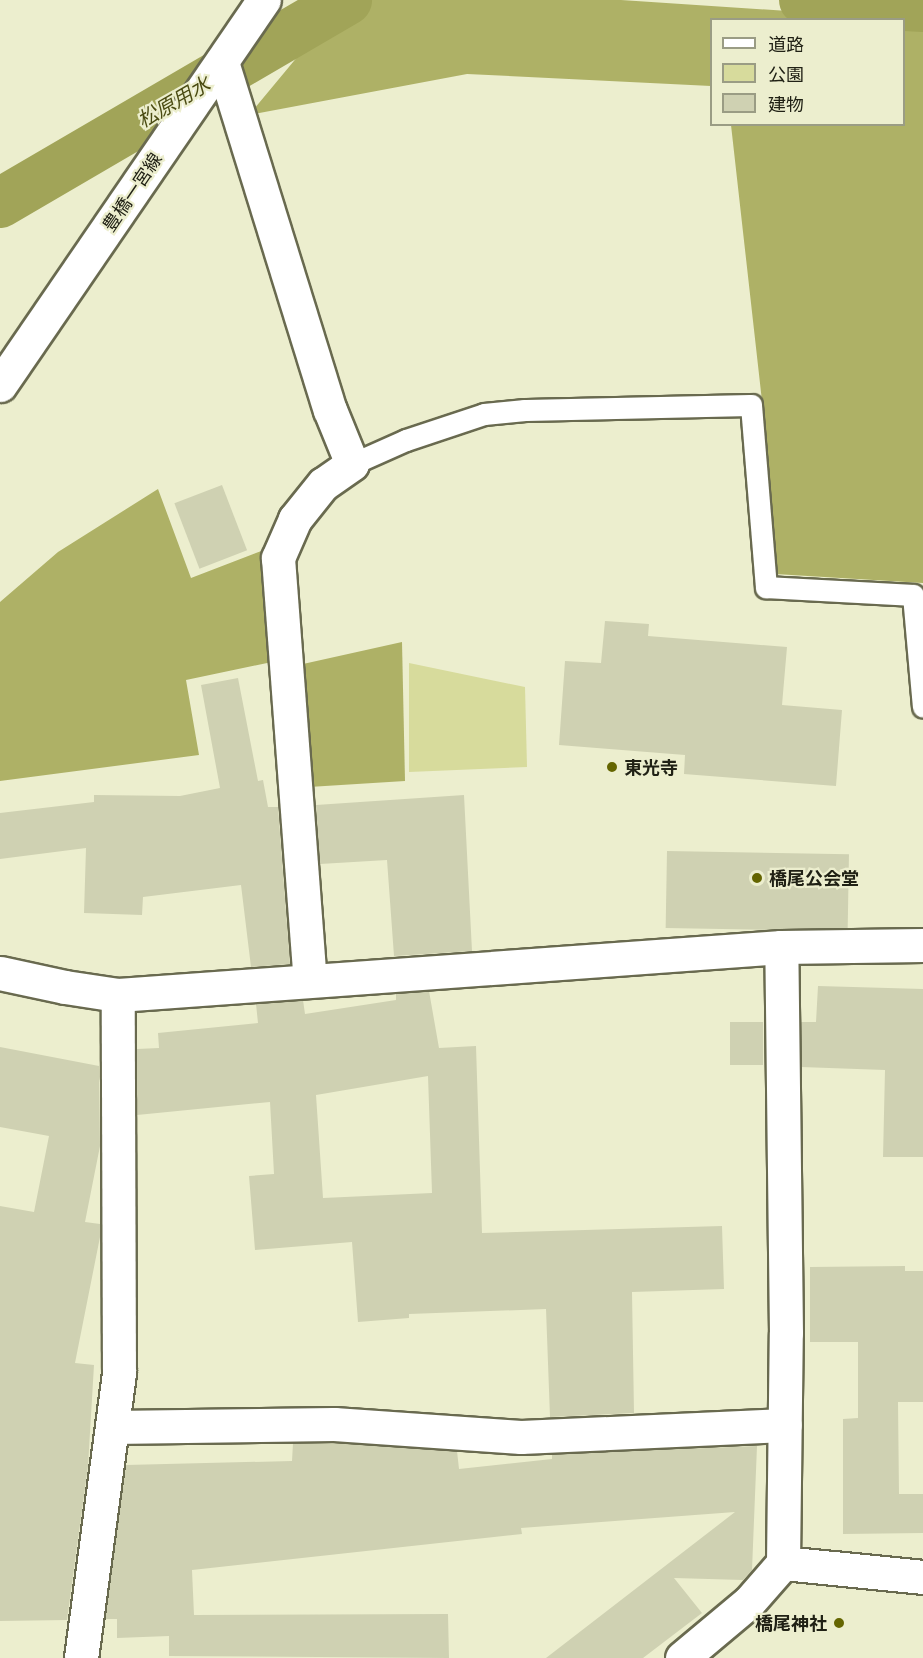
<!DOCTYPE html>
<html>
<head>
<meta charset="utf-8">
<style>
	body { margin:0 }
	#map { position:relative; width:923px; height:1658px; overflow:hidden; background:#eceece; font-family:"Playfair Display","Noto Sans JP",serif }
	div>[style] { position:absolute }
	.green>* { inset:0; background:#d7db9c }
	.forest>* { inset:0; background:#aeb166 }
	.canal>* { height:50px; margin:-25px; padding:0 25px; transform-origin:25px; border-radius:25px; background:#a1a458 }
	.building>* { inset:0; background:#cfd1b2; transform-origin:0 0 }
	.roads { filter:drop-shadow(2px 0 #696a4f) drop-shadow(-2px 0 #696a4f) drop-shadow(0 2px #696a4f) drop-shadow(0 -2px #696a4f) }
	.service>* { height:21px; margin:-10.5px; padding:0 10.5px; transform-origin:10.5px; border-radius:10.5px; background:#fff }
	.minor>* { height:33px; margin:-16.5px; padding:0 16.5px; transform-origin:16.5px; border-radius:16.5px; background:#fff }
	.secondary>* { height:33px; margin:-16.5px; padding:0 16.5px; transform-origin:16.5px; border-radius:16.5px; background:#fff }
	.dots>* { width:16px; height:16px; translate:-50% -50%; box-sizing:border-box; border:3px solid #eceece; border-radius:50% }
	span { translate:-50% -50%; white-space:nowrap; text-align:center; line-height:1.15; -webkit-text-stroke:4.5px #eceece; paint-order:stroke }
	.street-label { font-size:18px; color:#202115 }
	.poi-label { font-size:18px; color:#202115; font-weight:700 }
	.left { translate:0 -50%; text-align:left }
	.right { translate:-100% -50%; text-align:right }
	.water-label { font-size:20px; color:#4a4b12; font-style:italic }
	.legend { position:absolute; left:710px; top:18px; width:195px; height:108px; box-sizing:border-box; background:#eceece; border:2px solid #9a9c84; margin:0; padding:8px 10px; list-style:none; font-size:18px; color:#202115 }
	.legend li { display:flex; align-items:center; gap:12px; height:30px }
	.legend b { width:30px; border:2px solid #9a9c84 }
</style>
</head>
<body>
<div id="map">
	<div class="green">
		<i style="clip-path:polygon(409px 663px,525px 687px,527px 767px,409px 772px)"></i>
	</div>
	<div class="forest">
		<i style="clip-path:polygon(370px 0,621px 0,923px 20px,923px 583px,775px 574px,762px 401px,731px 125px,904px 124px,904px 20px,712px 20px,711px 86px,467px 74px,249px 115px,323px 26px)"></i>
		<i style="clip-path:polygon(158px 489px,191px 578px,269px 548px,272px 662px,186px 680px,199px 755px,0 781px,0 602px,58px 552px)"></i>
		<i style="clip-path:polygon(402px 642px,405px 781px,309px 787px,303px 664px)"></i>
	</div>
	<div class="canal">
		<i style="left:804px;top:0;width:119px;rotate:3.4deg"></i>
		<i style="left:0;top:203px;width:402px;rotate:-30.3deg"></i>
	</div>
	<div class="building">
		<i style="left:222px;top:485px;width:70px;height:51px;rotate:69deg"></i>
		<i style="clip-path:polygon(605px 621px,649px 624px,648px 636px,787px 647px,782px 705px,842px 710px,836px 786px,684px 774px,685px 755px,559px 745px,565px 661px,601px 663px)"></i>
		<i style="clip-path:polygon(238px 678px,258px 781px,263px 780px,268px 807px,278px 807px,290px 964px,251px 967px,241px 885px,143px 897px,142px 915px,84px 913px,86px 848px,0 859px,0 813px,94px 802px,94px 795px,180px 796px,220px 788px,201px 685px)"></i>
		<i style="clip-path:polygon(464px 795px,472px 951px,394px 956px,387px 860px,320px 864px,316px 805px)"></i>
		<i style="left:667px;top:851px;width:182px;height:77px;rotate:1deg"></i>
		<i style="clip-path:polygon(818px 986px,923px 989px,923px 1157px,883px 1157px,885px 1070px,801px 1067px,801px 1022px,816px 1022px)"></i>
		<i style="clip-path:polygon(evenodd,429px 991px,439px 1048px,476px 1046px,482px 1233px,722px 1226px,724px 1289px,632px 1292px,634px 1413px,550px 1417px,546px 1309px,409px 1314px,409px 1318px,358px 1322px,352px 1242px,255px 1250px,249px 1176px,274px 1174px,270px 1102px,137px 1115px,137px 1049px,159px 1048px,158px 1033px,258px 1023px,256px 1004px,303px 1000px,305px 1014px,396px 1000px,396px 994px,429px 991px,428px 1076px,432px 1193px,323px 1198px,316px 1095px,428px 1076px)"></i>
		<i style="left:730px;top:1022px;width:33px;height:43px"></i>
		<i style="clip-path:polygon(0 1047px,99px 1066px,100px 1146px,85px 1222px,100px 1224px,100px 1237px,75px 1363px,94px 1365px,88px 1466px,67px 1620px,0 1621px,0 1206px,34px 1212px,49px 1136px,0 1127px)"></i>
		<i style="clip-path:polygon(905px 1266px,905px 1271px,923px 1271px,923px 1402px,898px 1402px,899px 1494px,923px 1494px,923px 1533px,843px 1534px,843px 1419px,858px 1418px,858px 1342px,810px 1342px,810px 1267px)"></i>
		<i style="clip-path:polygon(293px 1443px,333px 1443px,457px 1451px,459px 1469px,552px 1459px,552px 1454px,757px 1446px,752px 1570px,743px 1580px,674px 1578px,702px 1613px,643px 1658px,546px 1658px,735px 1512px,521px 1528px,522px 1534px,192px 1570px,194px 1615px,448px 1614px,449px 1658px,169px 1656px,169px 1636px,117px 1638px,117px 1619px,105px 1619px,126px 1465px,292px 1461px)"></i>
	</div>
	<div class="roads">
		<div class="service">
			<i style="left:352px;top:464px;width:59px;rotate:-24deg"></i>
			<i style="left:406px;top:440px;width:82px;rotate:-18.4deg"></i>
			<i style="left:484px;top:414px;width:41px;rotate:-5.6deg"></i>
			<i style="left:525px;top:410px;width:226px;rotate:-1.3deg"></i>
			<i style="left:751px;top:405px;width:183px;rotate:85.3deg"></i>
			<i style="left:766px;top:587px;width:147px;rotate:3.1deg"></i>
			<i style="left:913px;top:595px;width:112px;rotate:84.9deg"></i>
		</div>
		<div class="minor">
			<i style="left:222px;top:62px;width:364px;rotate:72.8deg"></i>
			<i style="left:330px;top:410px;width:58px;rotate:67.8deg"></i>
			<i style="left:352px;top:464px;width:35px;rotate:145deg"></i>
			<i style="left:323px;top:484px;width:45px;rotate:128.7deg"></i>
			<i style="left:295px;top:519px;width:43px;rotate:113.6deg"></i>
			<i style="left:278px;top:558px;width:422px;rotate:85.7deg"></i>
			<i style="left:0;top:973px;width:66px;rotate:12.2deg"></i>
			<i style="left:65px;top:987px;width:54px;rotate:8.6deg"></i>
			<i style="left:118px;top:995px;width:665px;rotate:-4.14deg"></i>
			<i style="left:781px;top:947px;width:142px;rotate:-0.8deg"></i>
			<i style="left:112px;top:1427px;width:222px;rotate:-0.8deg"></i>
			<i style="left:334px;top:1424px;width:187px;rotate:4deg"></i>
			<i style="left:521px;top:1437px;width:264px;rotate:-2.6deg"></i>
			<i style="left:783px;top:1563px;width:141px;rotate:5.7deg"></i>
			<i style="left:81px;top:1658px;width:288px;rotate:-82.4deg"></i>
			<i style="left:119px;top:1373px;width:378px;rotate:-90.2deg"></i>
			<i style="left:682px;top:1658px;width:87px;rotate:-39.9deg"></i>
			<i style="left:749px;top:1602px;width:52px;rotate:-48.9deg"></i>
			<i style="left:783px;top:1563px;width:230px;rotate:-89.3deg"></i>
			<i style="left:786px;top:1333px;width:386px;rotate:-90.7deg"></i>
		</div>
		<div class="secondary">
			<i style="left:0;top:385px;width:467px;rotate:-55.6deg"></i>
		</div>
	</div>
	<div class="dots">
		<i style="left:612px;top:767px;background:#646500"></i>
		<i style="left:757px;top:878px;background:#646500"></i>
		<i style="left:839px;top:1623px;background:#646500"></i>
	</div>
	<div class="street-label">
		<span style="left:132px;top:192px;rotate:-56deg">豊橋一宮線</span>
	</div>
	<div class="poi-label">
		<span class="left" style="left:624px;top:767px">東光寺</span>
		<span class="left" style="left:769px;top:878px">橋尾公会堂</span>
		<span class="right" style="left:827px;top:1623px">橋尾神社</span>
	</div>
	<div class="water-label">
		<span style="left:173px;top:101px;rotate:-30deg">松原用水</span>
	</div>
	<ul class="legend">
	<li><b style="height:8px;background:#fff"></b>道路</li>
	<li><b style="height:16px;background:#d7db9c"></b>公園</li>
	<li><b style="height:16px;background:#cfd1b2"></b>建物</li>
	</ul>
</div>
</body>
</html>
